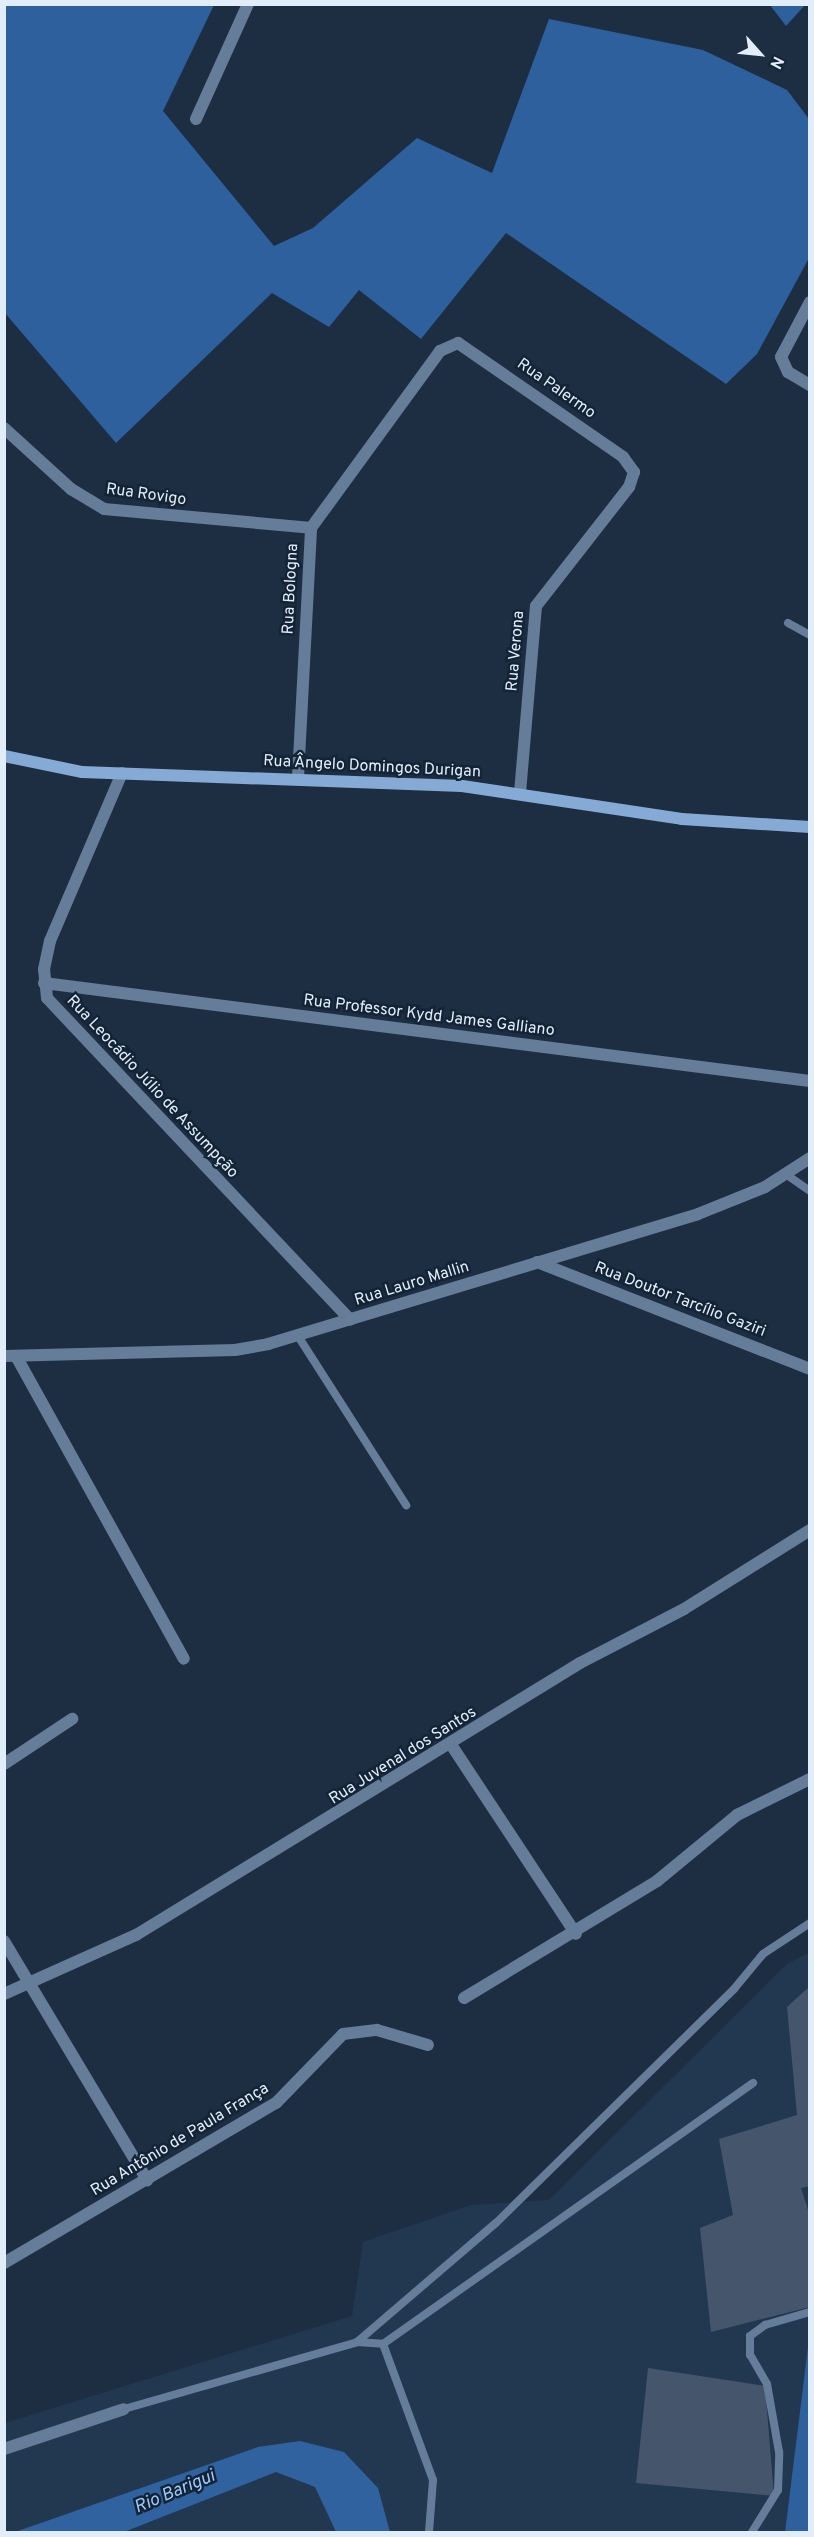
<!DOCTYPE html>
<html>
<head>
<meta charset="utf-8">
<style>
	body { margin:0 }
	#map { position:relative; width:814px; height:2537px; overflow:hidden; background:#1e2e42; font-family:Overpass,sans-serif }
	div>[style] { position:absolute }
	.built>* { inset:0; background:#223750 }
	.forest>* { inset:0; background:#2d609c }
	.water>* { inset:0; background:#2f629e }
	.building>* { inset:0; background:#45566c }
	.lane>* { height:8px; margin:-4px; padding:0 4px; transform-origin:4px; border-radius:4px; background:#667d99 }
	.street>* { height:12px; margin:-6px; padding:0 6px; transform-origin:6px; border-radius:6px; background:#667d99 }
	.secondary>* { height:12px; margin:-6px; padding:0 6px; transform-origin:6px; border-radius:6px; background:#86aad6 }
	span { translate:-50% -50%; white-space:nowrap; text-align:center; line-height:1.15; -webkit-text-stroke:5px #142437; paint-order:stroke }
	.street-label { font-size:16px; color:#e2edfa }
	.water-label { font-size:18px; color:#9fc9fc; font-style:italic }
	.frame { position:absolute; inset:0; border:6px solid #e2edfa; pointer-events:none }
	.north { position:absolute; left:730px; top:24px; width:60px; height:60px; -webkit-text-stroke:4px #142437; paint-order:stroke; rotate:117deg; font-size:16px; font-weight:700; line-height:24px; text-align:center; color:#e2edfa }
	.north::after { content:''; display:block; margin:auto; width:21px; height:27px; background:#e2edfa; clip-path:polygon(50% 0,100% 100%,50% 72%,0 100%) }
</style>
</head>
<body>
<div id="map">
	<div class="built">
		<i style="clip-path:polygon(809px 1953px,810px 2339px,785px 2532px,5px 2532px,5px 2423px,352px 2316px,363px 2242px,471px 2205px,549px 2200px,787px 1964px)"></i>
	</div>
	<div class="forest">
		<i style="clip-path:polygon(4px 5px,214px 5px,163px 111px,274px 246px,313px 228px,417px 138px,492px 173px,549px 19px,703px 50px,787px 90px,809px 119px,809px 258px,757px 354px,726px 384px,506px 233px,421px 339px,359px 290px,329px 327px,272px 293px,116px 443px,5px 313px)"></i>
		<i style="clip-path:polygon(770px 5px,805px 5px,786px 26px)"></i>
		<i style="clip-path:polygon(809px 2339px,809px 2532px,785px 2532px)"></i>
	</div>
	<div class="water">
		<i style="clip-path:polygon(300px 2441px,344px 2452px,378px 2488px,390px 2532px,336px 2532px,315px 2487px,276px 2472px,124px 2532px,15px 2532px,258px 2447px)"></i>
	</div>
	<div class="building">
		<i style="clip-path:polygon(810px 1986px,810px 2186px,801px 2188px,810px 2216px,810px 2307px,711px 2332px,700px 2228px,733px 2215px,719px 2139px,797px 2115px,787px 2007px)"></i>
		<i style="clip-path:polygon(648px 2368px,765px 2386px,774px 2496px,636px 2483px)"></i>
	</div>
	<div class="lane">
		<i style="left:788px;top:623px;width:25px;rotate:29deg"></i>
		<i style="left:787px;top:1175px;width:28px;rotate:35deg"></i>
		<i style="left:298px;top:1336px;width:201px;rotate:57.4deg"></i>
		<i style="left:357px;top:2342px;width:183px;rotate:-40.6deg"></i>
		<i style="left:496px;top:2223px;width:334px;rotate:-44.5deg"></i>
		<i style="left:734px;top:1989px;width:45px;rotate:-50.4deg"></i>
		<i style="left:763px;top:1954px;width:56px;rotate:-33.4deg"></i>
		<i style="left:383px;top:2344px;width:145px;rotate:69.8deg"></i>
		<i style="left:433px;top:2480px;width:52px;rotate:94.4deg"></i>
		<i style="left:124px;top:2409px;width:242px;rotate:-16deg"></i>
		<i style="left:357px;top:2342px;width:26px;rotate:4deg"></i>
		<i style="left:383px;top:2344px;width:453px;rotate:-35.2deg"></i>
		<i style="left:752px;top:2532px;width:49px;rotate:-58.2deg"></i>
		<i style="left:778px;top:2490px;width:38px;rotate:-88deg"></i>
		<i style="left:779px;top:2452px;width:69px;rotate:-100deg"></i>
		<i style="left:767px;top:2384px;width:34px;rotate:-120deg"></i>
		<i style="left:750px;top:2355px;width:19px;rotate:-90deg"></i>
		<i style="left:750px;top:2336px;width:19px;rotate:-36deg"></i>
		<i style="left:765px;top:2325px;width:47px;rotate:-16.1deg"></i>
	</div>
	<div class="street">
		<i style="left:196px;top:119px;width:126px;rotate:-65.7deg"></i>
		<i style="left:810px;top:302px;width:62px;rotate:117.8deg"></i>
		<i style="left:781px;top:357px;width:17px;rotate:65deg"></i>
		<i style="left:788px;top:372px;width:26px;rotate:31deg"></i>
		<i style="left:4px;top:428px;width:91px;rotate:42.3deg"></i>
		<i style="left:71px;top:489px;width:39px;rotate:31deg"></i>
		<i style="left:104px;top:509px;width:208px;rotate:5.2deg"></i>
		<i style="left:122px;top:773px;width:183px;rotate:113.2deg"></i>
		<i style="left:50px;top:941px;width:29px;rotate:102deg"></i>
		<i style="left:44px;top:969px;width:29px;rotate:84deg"></i>
		<i style="left:47px;top:998px;width:442px;rotate:46.7deg"></i>
		<i style="left:298px;top:778px;width:250px;rotate:-87deg"></i>
		<i style="left:311px;top:528px;width:219px;rotate:-53.9deg"></i>
		<i style="left:440px;top:351px;width:20px;rotate:-24deg"></i>
		<i style="left:458px;top:343px;width:201px;rotate:34.6deg"></i>
		<i style="left:623px;top:457px;width:19px;rotate:54deg"></i>
		<i style="left:634px;top:472px;width:16px;rotate:108deg"></i>
		<i style="left:629px;top:487px;width:151px;rotate:128deg"></i>
		<i style="left:536px;top:606px;width:189px;rotate:94.9deg"></i>
		<i style="left:44px;top:983px;width:772px;rotate:7.29deg"></i>
		<i style="left:537px;top:1262px;width:293px;rotate:21.4deg"></i>
		<i style="left:4px;top:1356px;width:231px;rotate:-1.5deg"></i>
		<i style="left:235px;top:1350px;width:34px;rotate:-10deg"></i>
		<i style="left:268px;top:1344px;width:449px;rotate:-16.8deg"></i>
		<i style="left:698px;top:1214px;width:72px;rotate:-21.9deg"></i>
		<i style="left:765px;top:1187px;width:54px;rotate:-32.8deg"></i>
		<i style="left:16px;top:1356px;width:346px;rotate:61deg"></i>
		<i style="left:452px;top:1746px;width:225px;rotate:56.6deg"></i>
		<i style="left:4px;top:1764px;width:82px;rotate:-33.5deg"></i>
		<i style="left:4px;top:1941px;width:279px;rotate:59.1deg"></i>
		<i style="left:4px;top:1994px;width:145px;rotate:-24.1deg"></i>
		<i style="left:136px;top:1935px;width:521px;rotate:-31.49deg"></i>
		<i style="left:580px;top:1663px;width:117px;rotate:-27.4deg"></i>
		<i style="left:684px;top:1609px;width:149px;rotate:-32.1deg"></i>
		<i style="left:464px;top:1998px;width:226px;rotate:-31.2deg"></i>
		<i style="left:657px;top:1881px;width:104px;rotate:-39.5deg"></i>
		<i style="left:737px;top:1815px;width:81px;rotate:-26.3deg"></i>
		<i style="left:4px;top:2263px;width:316px;rotate:-30.5deg"></i>
		<i style="left:276px;top:2103px;width:96px;rotate:-45.8deg"></i>
		<i style="left:343px;top:2034px;width:34px;rotate:-7deg"></i>
		<i style="left:377px;top:2030px;width:53px;rotate:16.4deg"></i>
		<i style="left:4px;top:2449px;width:126px;rotate:-18.4deg"></i>
	</div>
	<div class="secondary">
		<i style="left:4px;top:756px;width:80px;rotate:11.6deg"></i>
		<i style="left:82px;top:772px;width:380px;rotate:2.1deg"></i>
		<i style="left:462px;top:786px;width:222px;rotate:8.5deg"></i>
		<i style="left:682px;top:819px;width:128px;rotate:3.6deg"></i>
	</div>
	<div class="street-label">
		<span style="left:556px;top:389px;rotate:35deg">Rua Palermo</span>
		<span style="left:146px;top:495px;rotate:8deg">Rua Rovigo</span>
		<span style="left:291px;top:589px;rotate:-87deg">Rua Bologna</span>
		<span style="left:516px;top:651px;rotate:-85deg">Rua Verona</span>
		<span style="left:372px;top:767px;rotate:3deg">Rua Ângelo Domingos Durigan</span>
		<span style="left:429px;top:1016px;rotate:7deg">Rua Professor Kydd James Galliano</span>
		<span style="left:152px;top:1087px;rotate:47deg">Rua Leocádio Júlio de Assumpção</span>
		<span style="left:412px;top:1284px;rotate:-17deg">Rua Lauro Mallin</span>
		<span style="left:680px;top:1300px;rotate:21deg">Rua Doutor Tarcílio Gaziri</span>
		<span style="left:403px;top:1756px;rotate:-32deg">Rua Juvenal dos Santos</span>
		<span style="left:180px;top:2140px;rotate:-31deg">Rua Antônio de Paula França</span>
	</div>
	<div class="water-label">
		<span style="left:175px;top:2493px;rotate:-23deg">Rio Barigui</span>
	</div>
	<div class="frame"></div>
	<div class="north">N</div>
</div>
</body>
</html>
